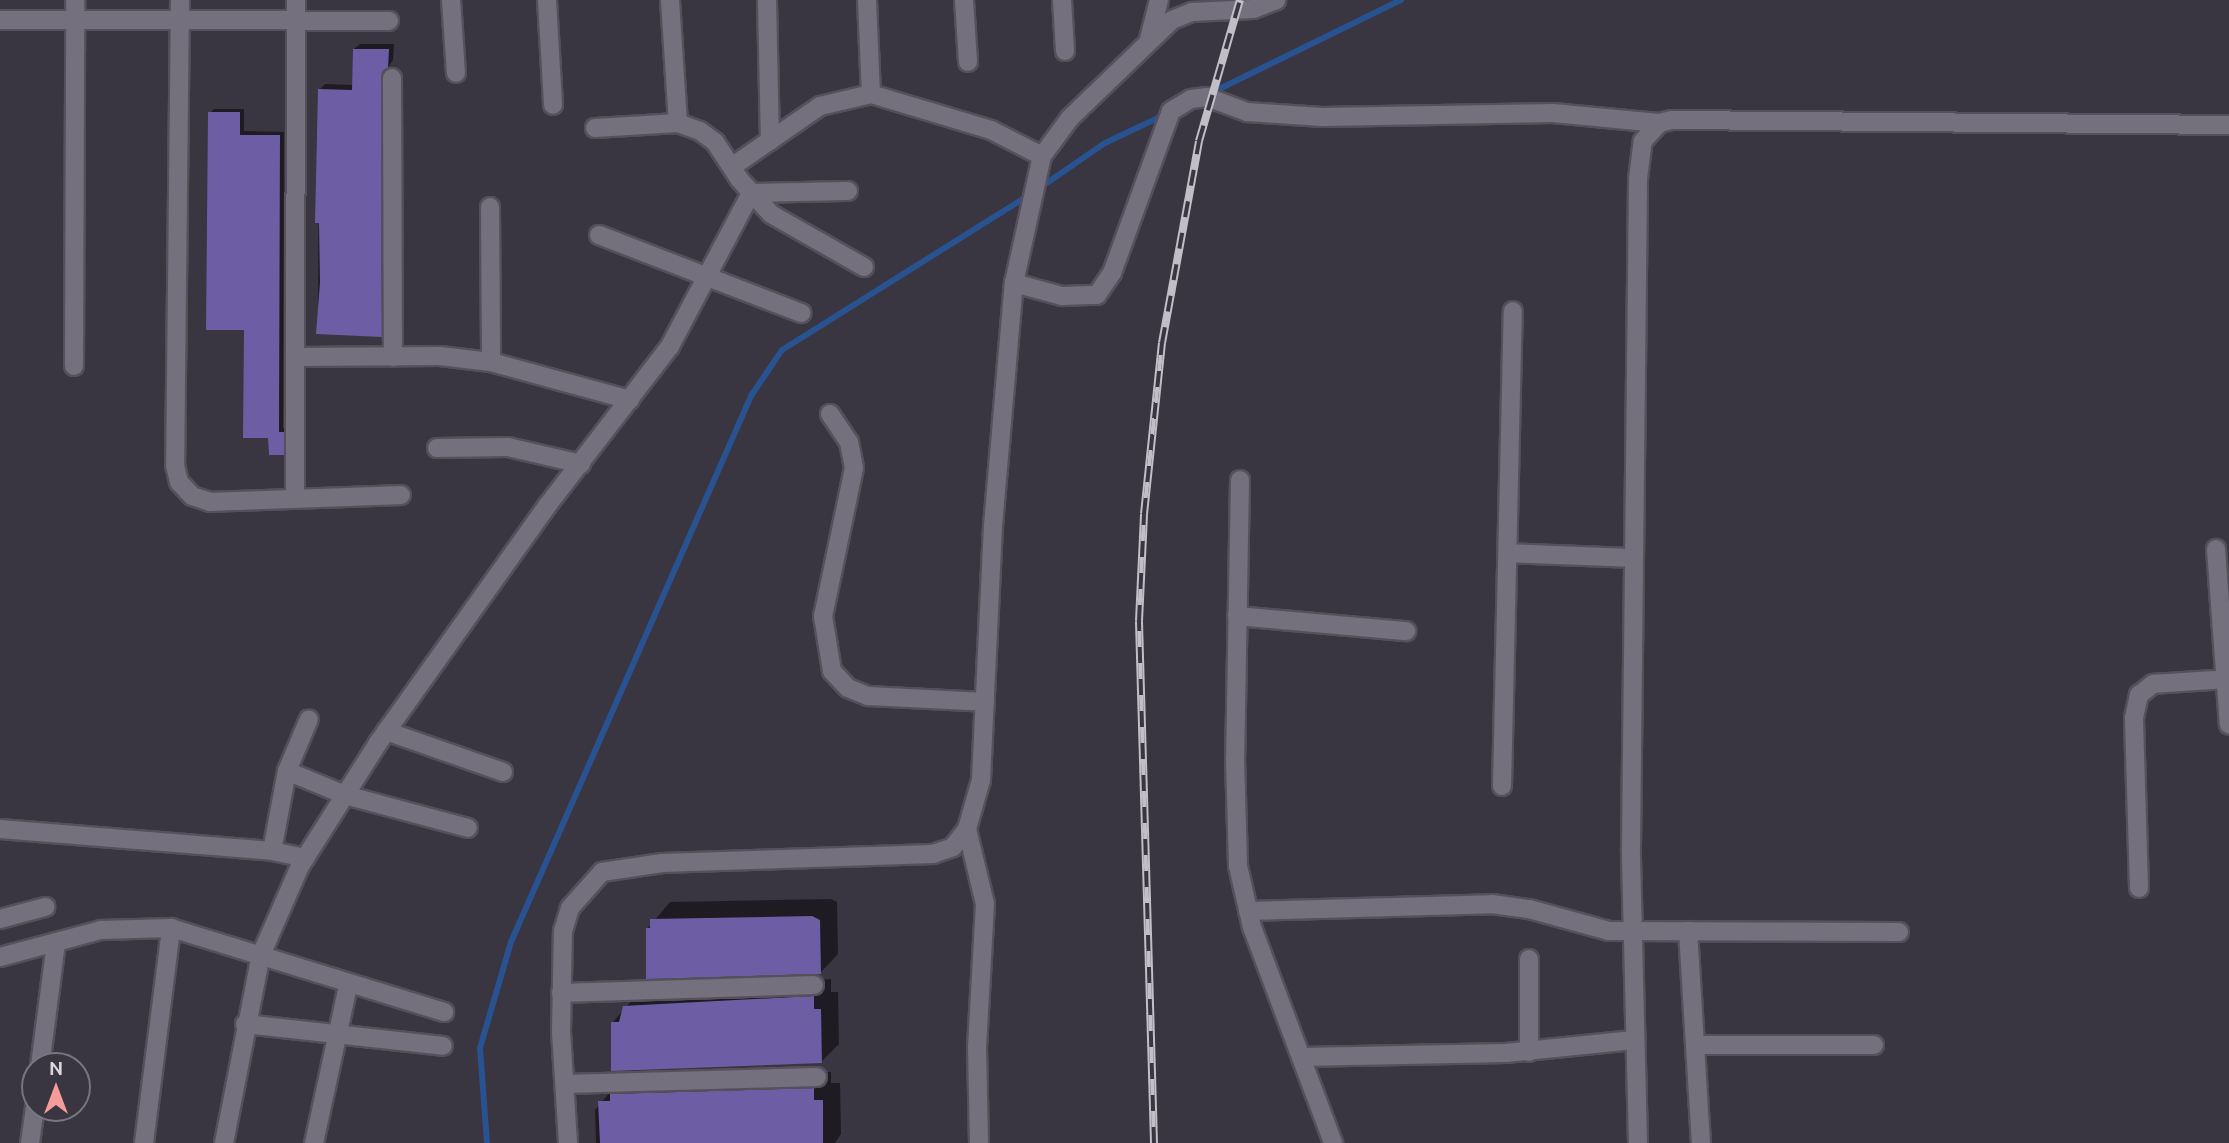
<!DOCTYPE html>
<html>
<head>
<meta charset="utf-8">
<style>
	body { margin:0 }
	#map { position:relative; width:2229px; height:1143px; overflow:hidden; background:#393541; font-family:Ubuntu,sans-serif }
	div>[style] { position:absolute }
	.shadow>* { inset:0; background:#0007 }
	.stream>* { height:6px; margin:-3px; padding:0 3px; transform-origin:3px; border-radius:3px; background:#295290 }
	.building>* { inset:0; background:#6d5da5 }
	.roads { filter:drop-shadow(2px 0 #54515b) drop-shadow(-2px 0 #54515b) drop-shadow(0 2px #54515b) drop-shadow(0 -2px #54515b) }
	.minor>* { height:18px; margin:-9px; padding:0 9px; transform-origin:9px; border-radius:9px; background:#75707e }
	.tertiary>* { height:18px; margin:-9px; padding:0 9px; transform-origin:9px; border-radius:9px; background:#75707e }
	.rail>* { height:8px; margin-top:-4px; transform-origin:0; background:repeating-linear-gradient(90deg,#393541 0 16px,#c0bec7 0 32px); box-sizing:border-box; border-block:2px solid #c0bec7 }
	span { translate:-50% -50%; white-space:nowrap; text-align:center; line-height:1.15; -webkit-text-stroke:5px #393541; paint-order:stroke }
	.north { position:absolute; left:21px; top:1052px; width:70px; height:70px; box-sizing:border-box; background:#393541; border:2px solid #797580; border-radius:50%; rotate:0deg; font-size:19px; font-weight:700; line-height:28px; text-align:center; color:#d8d6de }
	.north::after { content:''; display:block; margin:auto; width:24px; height:32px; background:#f59b99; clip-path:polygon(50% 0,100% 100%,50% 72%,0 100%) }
</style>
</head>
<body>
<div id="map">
	<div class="shadow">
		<i style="clip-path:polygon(360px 44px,394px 44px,393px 60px,386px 71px,387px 330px,381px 335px,318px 333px,319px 90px,325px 84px,353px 85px,354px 49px)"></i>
		<i style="clip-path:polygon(214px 109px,244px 109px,244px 131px,284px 132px,283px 428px,287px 428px,287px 450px,283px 454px,270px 437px,246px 328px,210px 113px)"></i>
		<i style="clip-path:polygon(831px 899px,837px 902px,838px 954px,821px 972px,648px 928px,670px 902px)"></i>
		<i style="clip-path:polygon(831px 979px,831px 992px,838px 992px,839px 1044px,821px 1062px,613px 1022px,642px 989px)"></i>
		<i style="clip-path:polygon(831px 1072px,831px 1083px,840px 1083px,841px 1134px,835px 1143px,596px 1143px,595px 1110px,617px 1084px,630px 1077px)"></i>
	</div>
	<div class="stream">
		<i style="left:1209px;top:94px;width:214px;rotate:-26.1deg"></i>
		<i style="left:1038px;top:189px;width:81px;rotate:-34.5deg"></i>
		<i style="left:1105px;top:143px;width:65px;rotate:-25.4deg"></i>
		<i style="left:487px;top:1143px;width:95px;rotate:-94.2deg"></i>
		<i style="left:480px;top:1048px;width:110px;rotate:-73.7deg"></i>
		<i style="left:511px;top:942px;width:596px;rotate:-66.27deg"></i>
		<i style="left:751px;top:396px;width:55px;rotate:-56deg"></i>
		<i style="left:782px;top:350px;width:292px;rotate:-32.1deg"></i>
	</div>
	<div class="building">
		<i style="clip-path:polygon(353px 49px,389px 49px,388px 68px,381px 78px,382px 337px,316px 334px,320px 282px,319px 223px,315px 223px,318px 89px,352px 90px)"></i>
		<i style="clip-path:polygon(208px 112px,240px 112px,240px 135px,280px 135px,279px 432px,284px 432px,284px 455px,269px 455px,268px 438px,243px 438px,244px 330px,206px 330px)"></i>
		<i style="clip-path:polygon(812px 916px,820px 920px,821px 974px,646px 979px,646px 928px,650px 928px,650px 919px)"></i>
		<i style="clip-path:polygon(814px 996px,814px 1009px,821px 1009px,822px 1063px,611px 1071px,611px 1022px,619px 1022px,623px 1006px)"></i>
		<i style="clip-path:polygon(814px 1088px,814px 1100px,823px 1100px,823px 1143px,600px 1143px,598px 1101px,610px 1101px,610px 1094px)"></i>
	</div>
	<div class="roads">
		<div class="minor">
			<i style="left:180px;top:0;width:465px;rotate:90.6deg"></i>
			<i style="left:175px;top:465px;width:17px;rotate:77deg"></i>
			<i style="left:179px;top:482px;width:19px;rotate:47deg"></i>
			<i style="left:192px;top:496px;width:19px;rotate:18deg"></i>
			<i style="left:210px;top:502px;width:191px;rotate:-2.1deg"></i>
			<i style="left:451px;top:0;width:73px;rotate:86.1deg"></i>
			<i style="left:547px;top:0;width:105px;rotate:86.7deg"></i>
			<i style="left:670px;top:0;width:123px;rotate:86.3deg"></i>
			<i style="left:767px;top:0;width:141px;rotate:88.8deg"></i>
			<i style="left:867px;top:0;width:94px;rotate:87.6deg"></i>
			<i style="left:964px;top:0;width:62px;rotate:86.3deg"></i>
			<i style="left:1062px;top:0;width:51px;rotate:86.6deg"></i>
			<i style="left:0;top:20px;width:389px;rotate:0.1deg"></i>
			<i style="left:1149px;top:39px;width:40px;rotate:-75.6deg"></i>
			<i style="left:392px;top:78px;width:279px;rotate:89.8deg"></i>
			<i style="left:595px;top:128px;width:83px;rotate:-3.4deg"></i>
			<i style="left:678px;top:123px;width:23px;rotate:20deg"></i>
			<i style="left:700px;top:131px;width:19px;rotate:36deg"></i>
			<i style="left:715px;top:142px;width:45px;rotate:56.7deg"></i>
			<i style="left:740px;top:180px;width:46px;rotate:47.6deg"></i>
			<i style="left:771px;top:214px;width:107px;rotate:29.7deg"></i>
			<i style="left:733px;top:166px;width:106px;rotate:-34.6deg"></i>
			<i style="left:820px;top:106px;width:52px;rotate:-13.2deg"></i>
			<i style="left:871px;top:94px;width:125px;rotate:16.7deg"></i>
			<i style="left:991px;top:130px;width:57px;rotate:27deg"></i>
			<i style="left:490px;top:207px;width:155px;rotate:89.6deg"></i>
			<i style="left:599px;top:235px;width:217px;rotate:21.1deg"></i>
			<i style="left:1014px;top:283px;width:50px;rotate:15.2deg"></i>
			<i style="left:1062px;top:296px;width:35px;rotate:-2deg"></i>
			<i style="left:1097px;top:295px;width:27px;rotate:-56deg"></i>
			<i style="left:1112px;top:273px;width:172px;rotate:-70deg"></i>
			<i style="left:1171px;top:111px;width:23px;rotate:-31deg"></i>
			<i style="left:1191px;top:99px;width:16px;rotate:-7deg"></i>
			<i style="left:1207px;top:97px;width:43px;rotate:20.6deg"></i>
			<i style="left:1247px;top:112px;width:75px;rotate:3.8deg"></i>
			<i style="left:1322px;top:117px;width:231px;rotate:-1deg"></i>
			<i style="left:1553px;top:113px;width:106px;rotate:5.4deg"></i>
			<i style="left:296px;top:357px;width:144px;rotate:-0.4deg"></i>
			<i style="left:440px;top:356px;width:51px;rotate:6.7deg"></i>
			<i style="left:491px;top:362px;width:144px;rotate:15.3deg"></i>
			<i style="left:74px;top:366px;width:366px;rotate:-89.8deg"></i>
			<i style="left:830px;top:414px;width:34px;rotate:56deg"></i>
			<i style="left:849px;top:442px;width:26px;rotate:79deg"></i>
			<i style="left:854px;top:468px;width:151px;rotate:101.8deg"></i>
			<i style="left:823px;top:616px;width:56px;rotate:80.7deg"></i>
			<i style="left:832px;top:671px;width:23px;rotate:47deg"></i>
			<i style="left:848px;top:688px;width:22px;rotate:22deg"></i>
			<i style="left:868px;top:696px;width:117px;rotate:2.9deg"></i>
			<i style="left:437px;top:448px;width:71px;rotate:-0.8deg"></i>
			<i style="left:508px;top:447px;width:75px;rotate:13.1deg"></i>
			<i style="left:1240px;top:480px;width:278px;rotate:91deg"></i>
			<i style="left:1235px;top:758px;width:108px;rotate:88.4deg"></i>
			<i style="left:1238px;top:866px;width:63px;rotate:77.1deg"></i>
			<i style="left:1252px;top:927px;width:231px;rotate:69.4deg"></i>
			<i style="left:295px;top:495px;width:495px;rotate:-89.9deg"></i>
			<i style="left:2216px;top:549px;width:176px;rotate:85.8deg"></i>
			<i style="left:1508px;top:553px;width:125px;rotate:2.3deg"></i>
			<i style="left:1237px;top:616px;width:170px;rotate:5.1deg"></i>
			<i style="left:386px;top:731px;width:124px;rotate:19.3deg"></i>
			<i style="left:287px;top:771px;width:63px;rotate:22.5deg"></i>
			<i style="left:345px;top:795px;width:127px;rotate:15deg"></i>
			<i style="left:1502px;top:786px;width:475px;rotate:-88.7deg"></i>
			<i style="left:0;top:829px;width:273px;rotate:4.6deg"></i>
			<i style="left:272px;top:851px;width:34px;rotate:12deg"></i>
			<i style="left:967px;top:829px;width:77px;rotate:76.5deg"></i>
			<i style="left:985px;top:904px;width:143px;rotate:93.2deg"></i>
			<i style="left:977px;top:1047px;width:96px;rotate:88.8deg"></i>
			<i style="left:272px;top:851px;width:81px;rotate:-79.4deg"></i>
			<i style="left:287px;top:771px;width:56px;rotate:-67.1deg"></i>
			<i style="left:2139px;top:888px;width:170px;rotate:-91.7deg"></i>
			<i style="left:2134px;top:718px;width:24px;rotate:-78deg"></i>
			<i style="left:2139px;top:695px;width:18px;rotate:-38deg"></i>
			<i style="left:2153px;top:684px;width:76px;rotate:-3.8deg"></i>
			<i style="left:1248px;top:911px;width:244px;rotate:-1.6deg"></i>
			<i style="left:1492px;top:904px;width:37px;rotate:8deg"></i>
			<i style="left:1529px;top:909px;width:83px;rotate:15.4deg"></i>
			<i style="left:1609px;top:931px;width:290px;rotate:0.2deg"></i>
			<i style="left:0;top:919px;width:47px;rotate:-14.9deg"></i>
			<i style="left:1688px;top:931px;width:212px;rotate:86.5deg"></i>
			<i style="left:0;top:957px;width:105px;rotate:-15deg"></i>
			<i style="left:101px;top:930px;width:70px;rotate:-1.6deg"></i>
			<i style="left:171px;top:928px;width:286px;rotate:17.1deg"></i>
			<i style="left:1529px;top:959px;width:93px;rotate:90deg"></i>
			<i style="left:561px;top:993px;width:253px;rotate:-1.8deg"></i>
			<i style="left:245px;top:1024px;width:199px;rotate:6.3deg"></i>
			<i style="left:1695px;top:1045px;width:179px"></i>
			<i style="left:1301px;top:1057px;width:205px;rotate:-1.1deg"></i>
			<i style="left:1506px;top:1053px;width:128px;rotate:-5.8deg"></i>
			<i style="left:40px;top:1066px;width:125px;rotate:-82.6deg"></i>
			<i style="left:565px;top:1084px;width:252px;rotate:-1.6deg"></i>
			<i style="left:30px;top:1143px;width:36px;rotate:-82deg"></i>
			<i style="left:144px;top:1143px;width:217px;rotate:-82.8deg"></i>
			<i style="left:224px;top:1143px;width:192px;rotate:-78.9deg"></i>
			<i style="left:261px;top:955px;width:97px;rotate:-66.3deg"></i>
			<i style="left:300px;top:866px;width:146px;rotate:-57.6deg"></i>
			<i style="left:378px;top:743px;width:291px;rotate:-54.5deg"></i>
			<i style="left:547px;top:506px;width:202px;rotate:-52.4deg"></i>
			<i style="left:670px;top:346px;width:173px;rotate:-62.1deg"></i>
			<i style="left:751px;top:193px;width:97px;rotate:-1.2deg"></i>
			<i style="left:314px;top:1143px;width:161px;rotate:-77.8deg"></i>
			<i style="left:568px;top:1143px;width:111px;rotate:-93.6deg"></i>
			<i style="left:561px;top:1032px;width:101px;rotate:-88.9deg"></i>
			<i style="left:563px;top:931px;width:24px;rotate:-73deg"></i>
			<i style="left:570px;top:908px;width:48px;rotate:-48.4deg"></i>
			<i style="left:602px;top:872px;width:61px;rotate:-8.5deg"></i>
			<i style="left:662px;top:863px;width:271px;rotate:-1.9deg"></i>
			<i style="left:933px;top:854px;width:21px;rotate:-19deg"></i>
			<i style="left:953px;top:847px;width:23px;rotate:-52deg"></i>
			<i style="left:967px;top:829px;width:51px;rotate:-74.1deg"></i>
			<i style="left:981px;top:780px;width:254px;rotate:-87.3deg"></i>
			<i style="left:993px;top:526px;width:244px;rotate:-85.1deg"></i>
			<i style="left:1014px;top:283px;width:130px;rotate:-77.6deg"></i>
			<i style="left:1042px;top:156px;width:47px;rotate:-53.6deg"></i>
			<i style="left:1070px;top:118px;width:141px;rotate:-43.9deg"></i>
			<i style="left:1172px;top:20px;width:22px;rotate:-22deg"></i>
			<i style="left:1192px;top:12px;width:61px;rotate:-2.8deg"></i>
			<i style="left:1253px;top:9px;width:25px;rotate:-21deg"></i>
		</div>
		<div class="tertiary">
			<i style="left:1638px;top:1143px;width:294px;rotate:-91.4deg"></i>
			<i style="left:1631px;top:849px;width:670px;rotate:-89.4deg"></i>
			<i style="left:1638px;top:179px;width:38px;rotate:-83deg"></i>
			<i style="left:1643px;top:141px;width:24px;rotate:-48deg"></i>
			<i style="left:1659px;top:123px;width:13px;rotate:-13deg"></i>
			<i style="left:1672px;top:120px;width:557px;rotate:0.51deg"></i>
		</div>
	</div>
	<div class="rail">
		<i style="left:1154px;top:1143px;width:522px;rotate:-91.65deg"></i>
		<i style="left:1139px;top:621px;width:107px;rotate:-87.3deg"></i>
		<i style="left:1144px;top:514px;width:172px;rotate:-84deg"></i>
		<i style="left:1162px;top:343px;width:205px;rotate:-79.6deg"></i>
		<i style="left:1199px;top:141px;width:147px;rotate:-73.8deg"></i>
	</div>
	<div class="north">N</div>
</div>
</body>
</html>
